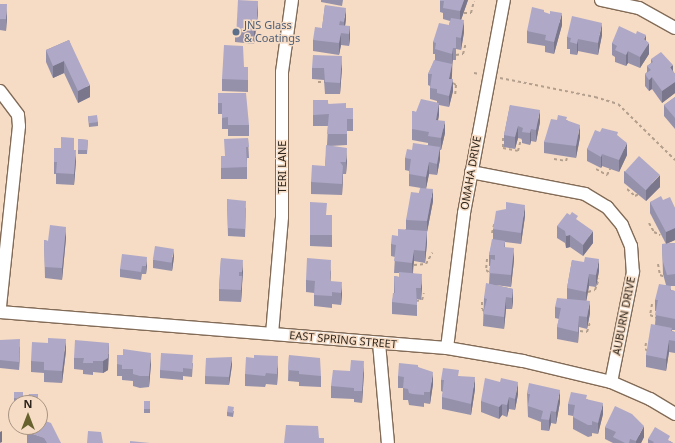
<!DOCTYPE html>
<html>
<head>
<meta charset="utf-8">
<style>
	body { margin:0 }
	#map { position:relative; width:675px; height:443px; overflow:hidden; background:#f6dcc5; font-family:"Noto Sans",sans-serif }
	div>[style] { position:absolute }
	.path>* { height:2px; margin-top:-1px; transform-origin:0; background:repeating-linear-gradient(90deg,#b39f8d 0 3px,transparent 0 6px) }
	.roads { filter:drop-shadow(1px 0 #826b57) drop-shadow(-1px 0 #826b57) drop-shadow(0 1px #826b57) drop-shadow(0 -1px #826b57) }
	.minor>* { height:12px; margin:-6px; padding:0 6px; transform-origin:6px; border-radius:6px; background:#fff }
	.wall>* { inset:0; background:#9691ab; transform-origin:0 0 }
	.shaded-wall>* { inset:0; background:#7a768b }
	.building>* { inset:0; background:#afa9c7; transform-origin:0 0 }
	.dots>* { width:11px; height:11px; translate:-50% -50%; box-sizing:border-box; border:2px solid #f6dcc5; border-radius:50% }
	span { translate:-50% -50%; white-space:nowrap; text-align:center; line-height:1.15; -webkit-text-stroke:3px #f6dcc5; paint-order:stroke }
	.service-label { font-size:11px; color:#4e5e75 }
	.left { translate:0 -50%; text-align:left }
	.street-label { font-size:11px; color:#2e251c }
	.north { position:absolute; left:8px; top:395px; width:40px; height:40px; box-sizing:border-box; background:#f6dcc5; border:1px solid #a69381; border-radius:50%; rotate:0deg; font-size:11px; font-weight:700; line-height:16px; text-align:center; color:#2e251c }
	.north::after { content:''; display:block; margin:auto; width:14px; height:18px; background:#68622f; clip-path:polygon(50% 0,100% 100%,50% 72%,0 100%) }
</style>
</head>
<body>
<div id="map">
	<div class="path">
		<i style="left:464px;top:13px;width:7px"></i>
		<i style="left:471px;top:13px;width:12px;rotate:-76deg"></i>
		<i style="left:456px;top:55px;width:7px;rotate:-8deg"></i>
		<i style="left:463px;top:54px;width:11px;rotate:-75deg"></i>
		<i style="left:474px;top:73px;width:6px;rotate:9deg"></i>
		<i style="left:500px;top:78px;width:97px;rotate:11.3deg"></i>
		<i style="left:595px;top:97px;width:24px;rotate:17deg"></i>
		<i style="left:618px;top:104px;width:80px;rotate:44.5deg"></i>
		<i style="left:318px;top:82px;width:7px"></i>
		<i style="left:453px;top:83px;width:4px;rotate:34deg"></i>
		<i style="left:456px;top:85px;width:12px;rotate:95deg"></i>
		<i style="left:503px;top:138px;width:10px;rotate:90deg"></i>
		<i style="left:503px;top:148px;width:15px;rotate:11deg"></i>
		<i style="left:518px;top:151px;width:12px;rotate:-76deg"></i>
		<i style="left:554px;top:159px;width:12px;rotate:9deg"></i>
		<i style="left:566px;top:161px;width:3px;rotate:-72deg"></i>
		<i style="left:596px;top:169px;width:13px;rotate:29deg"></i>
		<i style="left:607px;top:175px;width:7px;rotate:-63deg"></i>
		<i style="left:627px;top:189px;width:11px;rotate:41deg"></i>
		<i style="left:635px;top:196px;width:4px;rotate:-27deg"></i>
		<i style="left:649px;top:223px;width:10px;rotate:61deg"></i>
		<i style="left:654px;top:232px;width:7px;rotate:27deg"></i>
		<i style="left:492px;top:233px;width:12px;rotate:-76deg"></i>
		<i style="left:487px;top:259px;width:11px;rotate:95deg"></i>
		<i style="left:486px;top:270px;width:6px;rotate:39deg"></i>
		<i style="left:658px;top:264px;width:11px;rotate:80deg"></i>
		<i style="left:660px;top:275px;width:5px;rotate:22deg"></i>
		<i style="left:414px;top:265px;width:12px;rotate:-5deg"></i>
		<i style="left:426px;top:264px;width:13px;rotate:-61deg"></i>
		<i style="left:588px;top:292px;width:7px;rotate:-16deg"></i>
		<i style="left:595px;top:290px;width:12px;rotate:-70deg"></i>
		<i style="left:416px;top:301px;width:6px;rotate:-9deg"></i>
		<i style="left:422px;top:300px;width:7px;rotate:-74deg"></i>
		<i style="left:482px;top:302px;width:7px;rotate:90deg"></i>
		<i style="left:482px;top:309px;width:4px;rotate:45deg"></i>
		<i style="left:652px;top:304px;width:11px;rotate:100deg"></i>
		<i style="left:650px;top:315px;width:8px;rotate:23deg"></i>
		<i style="left:580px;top:331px;width:7px;rotate:8deg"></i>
		<i style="left:587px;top:332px;width:10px;rotate:-73deg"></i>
		<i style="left:646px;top:343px;width:6px;rotate:99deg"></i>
		<i style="left:645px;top:349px;width:5px;rotate:37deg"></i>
	</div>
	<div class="roads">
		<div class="minor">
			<i style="left:601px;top:0;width:39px;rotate:12deg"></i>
			<i style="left:639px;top:8px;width:41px;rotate:29.1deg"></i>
			<i style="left:0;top:91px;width:30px;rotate:53deg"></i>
			<i style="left:18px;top:115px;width:11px;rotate:85deg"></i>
			<i style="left:19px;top:126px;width:183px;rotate:96deg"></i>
			<i style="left:471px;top:172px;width:116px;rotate:10.9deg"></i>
			<i style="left:585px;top:194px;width:26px;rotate:31deg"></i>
			<i style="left:607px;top:207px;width:23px;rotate:50deg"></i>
			<i style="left:622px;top:225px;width:23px;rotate:67deg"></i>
			<i style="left:631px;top:246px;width:26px;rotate:86deg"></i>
			<i style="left:633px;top:272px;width:112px;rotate:101.3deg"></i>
			<i style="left:0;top:312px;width:448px;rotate:4.6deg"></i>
			<i style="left:447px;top:348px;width:77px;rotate:9.7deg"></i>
			<i style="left:523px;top:361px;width:90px;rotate:13.4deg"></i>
			<i style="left:611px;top:382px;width:43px;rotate:23.6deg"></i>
			<i style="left:650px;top:399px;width:29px;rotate:31deg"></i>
			<i style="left:272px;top:334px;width:117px;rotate:-85.1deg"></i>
			<i style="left:282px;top:217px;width:145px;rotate:-90deg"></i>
			<i style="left:282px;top:72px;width:73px;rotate:-82.1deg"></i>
			<i style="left:379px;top:343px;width:100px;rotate:84.9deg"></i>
			<i style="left:447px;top:348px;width:136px;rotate:-82.8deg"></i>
			<i style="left:464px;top:213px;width:217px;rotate:-79.4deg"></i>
		</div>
	</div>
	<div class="wall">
		<i style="clip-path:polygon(321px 0,343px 0,342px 6px,321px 2px)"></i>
		<i style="clip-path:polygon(468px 0,461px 20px,464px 32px,461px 50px,456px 49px,456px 60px,453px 60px,452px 65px,452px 79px,453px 91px,449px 107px,439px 105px,439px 115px,438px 120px,445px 133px,441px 150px,440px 150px,440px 159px,437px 175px,429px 174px,426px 188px,433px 201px,427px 232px,427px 243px,425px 263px,414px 261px,413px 273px,422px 286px,421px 300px,417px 299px,417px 316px,392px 314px,392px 302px,394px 293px,394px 276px,399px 277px,399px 273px,394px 273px,395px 257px,391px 256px,391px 244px,398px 236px,406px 229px,406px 220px,419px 193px,421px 188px,409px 186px,409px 171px,405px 170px,405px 158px,412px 150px,428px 145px,428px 143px,412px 140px,412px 111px,416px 112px,437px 103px,437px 101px,430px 99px,430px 86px,428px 85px,428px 74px,435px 60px,435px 54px,433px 54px,433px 42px,449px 25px,450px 21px,443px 19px,443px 13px,440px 12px,440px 1px)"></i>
		<i style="clip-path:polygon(0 4px,7px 16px,6px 31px,0 30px)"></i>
		<i style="clip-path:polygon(325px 5px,346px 19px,345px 26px,350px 26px,350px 38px,349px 46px,341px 45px,339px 55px,313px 51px,313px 40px,322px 28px)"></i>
		<i style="clip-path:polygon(258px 13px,254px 44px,235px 42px,235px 30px)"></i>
		<i style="clip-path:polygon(544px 13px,562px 25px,554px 54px,545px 52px,545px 46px,527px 43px,527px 31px)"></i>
		<i style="clip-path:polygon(602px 35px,598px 55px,578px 51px,577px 55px,570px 54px,570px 49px,567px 49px,567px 37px)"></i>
		<i style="clip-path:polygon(69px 40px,90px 97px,78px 103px,64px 73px,53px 78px,46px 62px,46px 50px)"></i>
		<i style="clip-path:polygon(646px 40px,649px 54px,640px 68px,628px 63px,626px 66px,615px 62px,615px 57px,612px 55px,612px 43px)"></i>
		<i style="clip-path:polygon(651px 59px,673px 71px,675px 74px,675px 93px,662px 103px,652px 89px,649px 91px,645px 86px,645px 74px,647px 72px,647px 66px,651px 63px)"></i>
		<i style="clip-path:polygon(244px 67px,248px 79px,248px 92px,222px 91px,222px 79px)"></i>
		<i style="clip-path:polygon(312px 68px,342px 68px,340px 94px,325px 94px,324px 80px,312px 79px)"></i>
		<i style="clip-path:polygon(218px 93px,249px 125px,249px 136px,228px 136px,228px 129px,222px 129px,222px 114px,218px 114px)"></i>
		<i style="clip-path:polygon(675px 97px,675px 129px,664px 116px,664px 105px)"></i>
		<i style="clip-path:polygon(313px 100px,346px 108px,353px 108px,353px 131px,347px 131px,347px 145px,330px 146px,347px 160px,346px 174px,343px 174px,342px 195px,311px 194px,311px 182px,325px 166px,327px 145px,328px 126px,313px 126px)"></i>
		<i style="clip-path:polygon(510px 105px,540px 122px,536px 142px,531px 141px,530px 145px,522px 143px,522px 139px,518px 138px,515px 149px,504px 147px,504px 135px)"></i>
		<i style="clip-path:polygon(88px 116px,98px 122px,98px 126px,89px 127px)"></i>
		<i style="clip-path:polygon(557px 120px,567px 120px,580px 137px,576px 158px,544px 153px,544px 142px)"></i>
		<i style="clip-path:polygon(600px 132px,618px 136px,627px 155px,619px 172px,602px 166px,601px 168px,587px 161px,587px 149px)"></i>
		<i style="clip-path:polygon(248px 138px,249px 158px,247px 158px,247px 179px,221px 179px,221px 156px,225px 156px)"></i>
		<i style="clip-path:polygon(78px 139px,88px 140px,87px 154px,78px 154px)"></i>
		<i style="clip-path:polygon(74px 150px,76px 161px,74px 185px,56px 184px,56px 174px,54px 174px,54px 162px)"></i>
		<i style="clip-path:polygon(624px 171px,660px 187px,646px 201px,624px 183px)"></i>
		<i style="clip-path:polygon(227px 199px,246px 208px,245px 237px,228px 236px)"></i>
		<i style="clip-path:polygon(663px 200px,675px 208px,675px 240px,666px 244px,650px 213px,650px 202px)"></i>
		<i style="clip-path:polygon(310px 202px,326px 215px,332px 215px,332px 247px,310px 246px)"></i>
		<i style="clip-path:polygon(525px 216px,521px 244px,505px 242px,505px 247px,514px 260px,511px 287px,495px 285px,513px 289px,513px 301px,512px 309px,506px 309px,504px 329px,483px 326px,484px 298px,489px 284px,490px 266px,489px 266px,489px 255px,493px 239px,493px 229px)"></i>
		<i style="clip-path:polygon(578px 221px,593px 243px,583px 256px,570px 247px,566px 248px,565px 243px,557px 238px,557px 226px)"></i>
		<i style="clip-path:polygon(66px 238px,62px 280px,45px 278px,44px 240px,48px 241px)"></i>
		<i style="clip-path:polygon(675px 243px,675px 286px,670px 286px,671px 290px,675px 291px,675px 330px,672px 330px,672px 331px,675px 332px,675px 353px,669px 352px,666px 371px,646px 367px,646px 355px,655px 325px,656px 311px,655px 311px,655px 300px,666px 285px,663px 274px,662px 244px)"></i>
		<i style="clip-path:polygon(174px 257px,172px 271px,153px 268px,153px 260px)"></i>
		<i style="clip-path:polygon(221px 258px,243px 271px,241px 302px,219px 301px,219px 289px)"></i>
		<i style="clip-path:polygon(572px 260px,599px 271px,596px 287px,589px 286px,586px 301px,590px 313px,587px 329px,579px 327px,578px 343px,557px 339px,557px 327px,559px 319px,555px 318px,555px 307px,567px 299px,567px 288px)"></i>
		<i style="clip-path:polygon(147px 265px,146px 274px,142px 274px,141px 280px,120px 277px,120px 269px)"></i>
		<i style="clip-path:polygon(331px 271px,330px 281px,342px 294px,341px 305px,332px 304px,332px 308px,314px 306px,314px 293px,306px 292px,306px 280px)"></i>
		<i style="clip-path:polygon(0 340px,20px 347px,19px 370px,0 368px)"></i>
		<i style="clip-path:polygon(66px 351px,62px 383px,44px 382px,44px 373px,31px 372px,31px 361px)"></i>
		<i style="clip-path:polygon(109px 354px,108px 370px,103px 373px,93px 372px,93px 375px,83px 374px,83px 370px,74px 369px,74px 358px)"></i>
		<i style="clip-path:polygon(289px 355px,321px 376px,321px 387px,299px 386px,299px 382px,288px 381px)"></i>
		<i style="clip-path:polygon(193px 363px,192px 377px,183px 376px,183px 380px,160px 378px,160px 370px)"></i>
		<i style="clip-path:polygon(117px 364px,151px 364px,149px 387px,140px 388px,133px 386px,133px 381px,122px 380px,122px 376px,117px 376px)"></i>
		<i style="clip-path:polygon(232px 365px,229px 385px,205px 384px,205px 376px)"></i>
		<i style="clip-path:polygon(418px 367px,433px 384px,430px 404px,424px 403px,424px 407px,409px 405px,408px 400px,403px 400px,403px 388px,398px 388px,398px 376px)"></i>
		<i style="clip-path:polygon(278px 368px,277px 385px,266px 384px,265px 387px,245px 386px,245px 374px)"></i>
		<i style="clip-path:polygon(364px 372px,362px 403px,354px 402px,354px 399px,331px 398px,331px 386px)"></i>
		<i style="clip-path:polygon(459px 376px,475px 389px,471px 415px,442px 409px,442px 397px,443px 392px,441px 391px,441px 380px)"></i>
		<i style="clip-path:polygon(527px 393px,560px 402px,556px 424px,551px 423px,549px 431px,541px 430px,541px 422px,528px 417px)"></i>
		<i style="clip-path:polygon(29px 394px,38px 394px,37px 403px,28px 403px)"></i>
		<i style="clip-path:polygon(518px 394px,515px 410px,509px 409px,507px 417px,502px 415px,499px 419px,481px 412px,481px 401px)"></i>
		<i style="clip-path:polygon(23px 396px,23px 403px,14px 402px,14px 398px)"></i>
		<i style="clip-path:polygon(587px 399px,603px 414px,598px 434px,592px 433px,592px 436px,588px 437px,573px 429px,573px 416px,568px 415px,568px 404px)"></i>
		<i style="left:144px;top:401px;width:6px;height:12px"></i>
		<i style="clip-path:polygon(234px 411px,233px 417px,227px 416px,227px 412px)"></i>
		<i style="clip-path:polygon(605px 427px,644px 437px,641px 443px,613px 443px,605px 439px)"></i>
		<i style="clip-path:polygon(27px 432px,61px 443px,27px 443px)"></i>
		<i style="clip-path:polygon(648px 439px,670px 441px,673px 443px,648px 443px)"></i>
	</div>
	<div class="shaded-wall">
		<i style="clip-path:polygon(464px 0,468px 0,460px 23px,460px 11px)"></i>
		<i style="clip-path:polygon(258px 1px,258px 13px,254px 44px,254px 32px)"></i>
		<i style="clip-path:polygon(7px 4px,7px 16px,6px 31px,6px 19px)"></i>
		<i style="clip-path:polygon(346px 8px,346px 19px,344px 33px,344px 22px)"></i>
		<i style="clip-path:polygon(562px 13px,562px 25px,554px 54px,554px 42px)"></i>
		<i style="clip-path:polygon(464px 20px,464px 32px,461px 50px,461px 38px)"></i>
		<i style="clip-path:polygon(602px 23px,602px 35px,598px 55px,598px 43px)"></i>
		<i style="clip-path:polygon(350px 26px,350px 38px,349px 46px,349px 34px)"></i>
		<i style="clip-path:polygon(341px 33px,341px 45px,339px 55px,339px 43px)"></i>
		<i style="clip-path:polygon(646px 35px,646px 47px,649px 43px,649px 54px,640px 68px,640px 57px,644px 39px)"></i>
		<i style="clip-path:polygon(578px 39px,578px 51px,577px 55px,577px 44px)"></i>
		<i style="clip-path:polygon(453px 48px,452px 75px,449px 90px,449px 79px,452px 64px,452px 54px)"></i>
		<i style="clip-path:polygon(628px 51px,628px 63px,626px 66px,626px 55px)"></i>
		<i style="clip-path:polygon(342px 56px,342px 68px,340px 94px,340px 83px)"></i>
		<i style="clip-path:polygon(64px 61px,64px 73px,53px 78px,53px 66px)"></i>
		<i style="clip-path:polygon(673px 65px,673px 77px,670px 67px)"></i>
		<i style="clip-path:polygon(652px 77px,652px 89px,649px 91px,649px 80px)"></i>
		<i style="clip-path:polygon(453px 79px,453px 91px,449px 107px,449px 96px)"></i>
		<i style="clip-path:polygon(675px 82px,675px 93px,662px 103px,662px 91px)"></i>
		<i style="clip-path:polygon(90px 85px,90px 97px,78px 103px,78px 91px)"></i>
		<i style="clip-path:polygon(439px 103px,439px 115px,436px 131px,436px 120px)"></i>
		<i style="clip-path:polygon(540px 110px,540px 122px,536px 142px,536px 130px)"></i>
		<i style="clip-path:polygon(445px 121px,445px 133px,441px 150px,441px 138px)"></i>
		<i style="clip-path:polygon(580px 125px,580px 137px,576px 158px,576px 146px)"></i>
		<i style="clip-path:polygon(518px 126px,518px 138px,515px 149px,515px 137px)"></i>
		<i style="clip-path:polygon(531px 129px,531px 141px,530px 145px,530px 133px)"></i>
		<i style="clip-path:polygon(627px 143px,627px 155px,619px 172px,619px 160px)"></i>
		<i style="clip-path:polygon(440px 147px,440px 159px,437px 175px,437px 164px)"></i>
		<i style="clip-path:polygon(347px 148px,347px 160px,346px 174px,346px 162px)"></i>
		<i style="clip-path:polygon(76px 150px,76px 161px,74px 185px,74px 174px)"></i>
		<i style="clip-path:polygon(602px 154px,602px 166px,601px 168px,601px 157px)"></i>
		<i style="clip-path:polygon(429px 162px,429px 174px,426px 189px,426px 177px)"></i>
		<i style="clip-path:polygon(343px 166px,343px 177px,342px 195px,342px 184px)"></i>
		<i style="clip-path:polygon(660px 175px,660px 187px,646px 201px,646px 190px)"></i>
		<i style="clip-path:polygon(433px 189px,433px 201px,427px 232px,427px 221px)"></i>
		<i style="clip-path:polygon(525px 205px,525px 216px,521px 244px,521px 233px)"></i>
		<i style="clip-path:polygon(66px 227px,66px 238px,62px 280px,62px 268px)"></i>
		<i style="clip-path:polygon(675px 228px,675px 240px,666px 244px,666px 232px)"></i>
		<i style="clip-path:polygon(427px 231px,427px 243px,425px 263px,425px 251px)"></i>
		<i style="clip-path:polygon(593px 231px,593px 243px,583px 256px,583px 245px)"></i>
		<i style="clip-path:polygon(570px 235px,570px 247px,566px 248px,566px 236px)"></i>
		<i style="clip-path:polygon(514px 248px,514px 260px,511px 287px,511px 275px)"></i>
		<i style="clip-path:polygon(174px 249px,174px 257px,172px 271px,172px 263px)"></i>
		<i style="clip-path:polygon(414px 250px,414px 261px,412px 275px,412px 263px)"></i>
		<i style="clip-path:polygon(147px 257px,147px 265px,146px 274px,146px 266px)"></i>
		<i style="clip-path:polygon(599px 259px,599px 271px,596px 287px,596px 275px)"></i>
		<i style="clip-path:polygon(243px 260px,243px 271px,242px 284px,242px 272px)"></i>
		<i style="clip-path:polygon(331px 260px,331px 271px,330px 292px,330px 281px)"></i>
		<i style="clip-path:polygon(422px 274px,422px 286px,421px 300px,421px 288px)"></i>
		<i style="clip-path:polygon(589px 274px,589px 286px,586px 303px,586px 292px)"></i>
		<i style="clip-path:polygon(242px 276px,242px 288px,241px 302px,241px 290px)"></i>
		<i style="clip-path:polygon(342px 282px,342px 294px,341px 305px,341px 293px)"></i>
		<i style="clip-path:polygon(513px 289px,513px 301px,512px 309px,512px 298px)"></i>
		<i style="clip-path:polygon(506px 297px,506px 309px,504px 329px,504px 317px)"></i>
		<i style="clip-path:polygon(590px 301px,590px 313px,587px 329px,587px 317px)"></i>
		<i style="clip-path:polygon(579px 316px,579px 327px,578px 343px,578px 332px)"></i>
		<i style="clip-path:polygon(20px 339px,20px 347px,19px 370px,19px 362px)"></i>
		<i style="clip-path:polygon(66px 339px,66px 351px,62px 383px,62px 371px)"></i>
		<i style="clip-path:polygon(669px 340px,669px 352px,666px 371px,666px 359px)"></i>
		<i style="clip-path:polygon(109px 343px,108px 370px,103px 373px,103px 361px)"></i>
		<i style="clip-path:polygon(151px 353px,151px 364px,149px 387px,149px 376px)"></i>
		<i style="clip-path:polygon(278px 356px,278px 368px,277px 385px,277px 374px)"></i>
		<i style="clip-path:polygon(232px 357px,232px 365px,229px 385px,229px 377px)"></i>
		<i style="clip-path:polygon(364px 361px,364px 372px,362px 403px,362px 391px)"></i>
		<i style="clip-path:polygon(433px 372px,433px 384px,430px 404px,430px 392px)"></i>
		<i style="clip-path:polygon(475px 377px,475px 389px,471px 415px,471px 404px)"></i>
		<i style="clip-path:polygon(518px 382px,518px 394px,515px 410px,515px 399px)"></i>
		<i style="clip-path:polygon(560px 390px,560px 402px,556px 424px,556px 412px)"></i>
		<i style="clip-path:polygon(509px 397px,509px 409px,507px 417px,507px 405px)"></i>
		<i style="clip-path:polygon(603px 403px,603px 414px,598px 434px,598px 423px)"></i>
		<i style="clip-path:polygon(502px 404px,502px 415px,499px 419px,499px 407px)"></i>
		<i style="clip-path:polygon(551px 411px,551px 423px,549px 431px,549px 420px)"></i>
		<i style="clip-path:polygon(644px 426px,644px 437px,641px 443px,636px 443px,636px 441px)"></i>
		<i style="clip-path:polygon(2px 431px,2px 442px,0 443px,0 432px)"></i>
	</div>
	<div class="building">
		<i style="left:238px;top:0;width:20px;height:30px;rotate:3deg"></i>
		<i style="clip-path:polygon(440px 0,464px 0,460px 11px,443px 8px,444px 1px,440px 1px)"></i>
		<i style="clip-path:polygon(0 4px,7px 4px,6px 19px,0 19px)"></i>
		<i style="clip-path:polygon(325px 5px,346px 8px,344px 22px,340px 21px,339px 25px,350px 26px,349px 34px,341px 33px,339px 43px,313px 40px,315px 27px,322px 28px)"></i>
		<i style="clip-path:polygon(532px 7px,544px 10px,544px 12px,550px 14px,550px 11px,562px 13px,554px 42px,545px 40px,546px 35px,527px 31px)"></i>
		<i style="clip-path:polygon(572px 16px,602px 23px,598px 43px,578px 39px,577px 44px,570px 42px,571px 38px,567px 37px)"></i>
		<i style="clip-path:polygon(451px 18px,464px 20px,461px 38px,456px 37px,456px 48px,453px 48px,452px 54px,435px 49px,436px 43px,433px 42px,439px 23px,449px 25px)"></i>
		<i style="clip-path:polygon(619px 26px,636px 34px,637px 31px,646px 35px,644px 39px,649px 43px,640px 57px,628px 51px,626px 55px,615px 50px,617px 46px,612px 43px)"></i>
		<i style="clip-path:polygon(69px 40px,90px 85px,78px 91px,64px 61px,53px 66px,46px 50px)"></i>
		<i style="clip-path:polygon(224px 45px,243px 46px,244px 67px,248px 67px,248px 80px,222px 79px)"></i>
		<i style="clip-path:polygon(661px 52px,673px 65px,670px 67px,675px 74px,675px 82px,662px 91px,652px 77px,649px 80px,645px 74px,651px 70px,647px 66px,653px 62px,651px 59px)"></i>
		<i style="clip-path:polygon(313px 55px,342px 56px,340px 83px,325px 82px,324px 68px,312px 68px)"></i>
		<i style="clip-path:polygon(434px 60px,452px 64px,449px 79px,453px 79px,449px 96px,437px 93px,437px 89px,430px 88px,432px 74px,428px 74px)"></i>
		<i style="clip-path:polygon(218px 93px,246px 93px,249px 125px,228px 125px,228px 117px,222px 118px,222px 103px,218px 103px)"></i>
		<i style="clip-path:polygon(675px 97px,675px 118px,664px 105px)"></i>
		<i style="clip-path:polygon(421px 99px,439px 103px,436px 120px,445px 121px,441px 138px,428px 136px,429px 132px,412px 129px,412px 111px,416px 112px)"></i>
		<i style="clip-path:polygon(313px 100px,328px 100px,328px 104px,346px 103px,346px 108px,353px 108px,353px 119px,347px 119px,347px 134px,327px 134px,329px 114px,313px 115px)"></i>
		<i style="clip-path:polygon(510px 105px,540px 110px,536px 130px,531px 129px,530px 133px,522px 132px,523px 128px,518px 126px,515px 137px,504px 135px)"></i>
		<i style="left:97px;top:115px;width:7px;height:9px;rotate:82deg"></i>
		<i style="clip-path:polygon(558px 115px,567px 117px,566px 120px,580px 125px,576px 146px,544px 142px,551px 119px,557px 120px)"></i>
		<i style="clip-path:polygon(602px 128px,618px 132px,617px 135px,627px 143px,619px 160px,602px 154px,601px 157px,587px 149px,595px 130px,600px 132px)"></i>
		<i style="clip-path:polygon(61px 137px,74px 138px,74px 150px,76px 150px,74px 174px,56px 173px,57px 162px,54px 162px,54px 148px,61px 148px)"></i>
		<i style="clip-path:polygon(248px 138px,249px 147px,246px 147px,247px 167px,221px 168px,221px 156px,225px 156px,224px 139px)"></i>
		<i style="clip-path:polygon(78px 139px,88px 140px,87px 150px,78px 150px)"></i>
		<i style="clip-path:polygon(413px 143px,440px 147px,437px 164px,429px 162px,426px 177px,409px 174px,411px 159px,405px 158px,407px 149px,412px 150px)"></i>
		<i style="clip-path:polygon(326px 145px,347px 148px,346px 162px,340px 162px,343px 166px,342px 184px,311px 182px,312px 165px,325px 166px)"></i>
		<i style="left:639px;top:156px;width:28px;height:21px;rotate:42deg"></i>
		<i style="clip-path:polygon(420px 188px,433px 189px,427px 221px,406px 220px,411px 192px,419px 193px)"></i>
		<i style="clip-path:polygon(661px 196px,663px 200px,670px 197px,675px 208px,675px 228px,666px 232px,650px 202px)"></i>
		<i style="clip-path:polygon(227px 199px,246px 201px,245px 229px,228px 228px)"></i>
		<i style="clip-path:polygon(310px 202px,327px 203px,326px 215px,332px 215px,332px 235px,310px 235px)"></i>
		<i style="clip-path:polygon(506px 202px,525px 205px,521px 233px,493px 229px,496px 211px,506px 209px)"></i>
		<i style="clip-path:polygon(572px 212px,578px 216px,576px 219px,593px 231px,583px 245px,570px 235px,566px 236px,565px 231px,557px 226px,567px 213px,570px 215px)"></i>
		<i style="clip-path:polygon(50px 225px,66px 227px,62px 268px,45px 267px,44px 240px,48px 241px)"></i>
		<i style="clip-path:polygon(398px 229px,427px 231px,425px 251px,414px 250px,412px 263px,394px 261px,396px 245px,391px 244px,392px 235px,398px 236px)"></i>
		<i style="clip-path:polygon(492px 239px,505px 241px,504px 247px,514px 248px,511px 275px,489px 273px,491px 259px,495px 260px,495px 255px,489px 255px)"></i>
		<i style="clip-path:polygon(675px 243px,675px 274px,667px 275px,663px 262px,662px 244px)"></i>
		<i style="left:155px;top:246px;width:19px;height:14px;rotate:9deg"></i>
		<i style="clip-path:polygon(122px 254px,147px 257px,146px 266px,142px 266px,141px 272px,120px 269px)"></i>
		<i style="clip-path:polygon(585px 257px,599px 259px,596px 275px,589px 274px,586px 292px,567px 288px,572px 260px,584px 262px)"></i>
		<i style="clip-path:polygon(221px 258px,243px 260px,242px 272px,239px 272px,239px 276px,242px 276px,241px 290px,219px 289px)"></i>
		<i style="clip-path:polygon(307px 258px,331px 260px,330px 281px,342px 282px,341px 293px,332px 292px,332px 296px,314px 295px,315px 281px,306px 280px)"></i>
		<i style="clip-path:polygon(399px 272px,422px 274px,421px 288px,416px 288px,417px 305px,392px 302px,393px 293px,395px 293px,394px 276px,399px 277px)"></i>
		<i style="clip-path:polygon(486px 283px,513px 289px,512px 298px,506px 297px,504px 317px,483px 314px,487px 299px,484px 298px)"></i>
		<i style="clip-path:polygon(659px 284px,671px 286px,670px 290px,675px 291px,675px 319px,655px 315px,658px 300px,655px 300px)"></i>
		<i style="clip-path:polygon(557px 298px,590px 301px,587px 317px,579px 316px,578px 332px,557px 327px,561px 308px,555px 307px)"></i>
		<i style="clip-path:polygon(651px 324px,672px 328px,671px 331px,675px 332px,675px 341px,669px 340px,666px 359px,646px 355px)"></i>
		<i style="clip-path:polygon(48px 338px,66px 339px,62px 371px,44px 370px,44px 362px,31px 361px,32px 342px,48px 343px)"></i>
		<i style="clip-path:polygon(20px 339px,19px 362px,0 360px,0 340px)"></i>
		<i style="clip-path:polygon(75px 340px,109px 343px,108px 358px,103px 361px,93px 361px,93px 363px,83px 363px,84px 358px,74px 358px)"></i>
		<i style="clip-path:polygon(123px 349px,151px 353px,149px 376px,140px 376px,133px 374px,133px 369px,122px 369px,122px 365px,117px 364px,117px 355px,123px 355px)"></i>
		<i style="clip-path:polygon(161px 353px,193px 355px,192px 369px,183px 368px,183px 372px,160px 370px)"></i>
		<i style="clip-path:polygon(254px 355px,278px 356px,277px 374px,266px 373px,265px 376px,245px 374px,246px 357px,254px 358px)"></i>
		<i style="clip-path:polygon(289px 355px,320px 358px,321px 376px,299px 374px,299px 371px,288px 370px)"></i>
		<i style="clip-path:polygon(232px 357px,229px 377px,205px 376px,206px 358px)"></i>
		<i style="clip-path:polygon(351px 360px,364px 361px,362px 391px,354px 391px,354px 388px,331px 386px,333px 370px,350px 371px)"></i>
		<i style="clip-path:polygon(399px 363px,418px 365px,418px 367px,433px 372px,430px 392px,424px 392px,424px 395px,413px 394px,409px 393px,408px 389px,403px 388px,404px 377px,398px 376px)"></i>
		<i style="clip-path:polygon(443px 368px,459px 370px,458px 376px,475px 377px,471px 404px,442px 397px,444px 380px,441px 380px)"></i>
		<i style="clip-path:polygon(485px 378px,500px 382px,501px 378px,518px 382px,515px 399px,509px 397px,507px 405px,502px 404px,499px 407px,481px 401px)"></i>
		<i style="clip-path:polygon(529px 383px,560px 390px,556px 412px,551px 411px,549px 420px,541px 419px,543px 411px,528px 406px,530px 394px,527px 393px)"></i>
		<i style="clip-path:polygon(14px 392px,23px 392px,23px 399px,14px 398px)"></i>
		<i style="clip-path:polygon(571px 392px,587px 395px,586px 399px,603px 403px,598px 423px,592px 421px,592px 425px,588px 425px,573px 417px,575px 405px,568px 404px)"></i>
		<i style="clip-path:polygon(29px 394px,38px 394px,37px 400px,28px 400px)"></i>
		<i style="left:144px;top:401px;width:6px;height:8px"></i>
		<i style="left:228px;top:406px;width:6px;height:6px;rotate:9deg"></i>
		<i style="clip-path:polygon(615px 406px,632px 414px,644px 426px,636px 441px,630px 439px,629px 443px,625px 443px,613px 437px,616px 432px,605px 427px)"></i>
		<i style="clip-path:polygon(40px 419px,51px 423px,61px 443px,47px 443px,44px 438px,27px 432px,29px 427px,40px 427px)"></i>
		<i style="clip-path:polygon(286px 425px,318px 426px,319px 438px,324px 438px,324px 443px,284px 443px)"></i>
		<i style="clip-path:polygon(655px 427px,670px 436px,668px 440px,673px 443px,653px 443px,654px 442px,648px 439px)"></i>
		<i style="clip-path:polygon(88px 431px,101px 432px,103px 443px,104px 443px,87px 443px)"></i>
		<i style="clip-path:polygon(130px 441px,150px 443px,130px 443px)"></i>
	</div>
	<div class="dots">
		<i style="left:236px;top:32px;background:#5c6f8a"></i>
	</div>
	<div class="service-label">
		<span class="left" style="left:244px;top:32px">JNS Glass<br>&amp; Coatings</span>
	</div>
	<div class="street-label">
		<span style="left:282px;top:167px;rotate:-90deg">TERI LANE</span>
		<span style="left:471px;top:173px;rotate:-80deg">OMAHA DRIVE</span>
		<span style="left:624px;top:316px;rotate:-79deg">AUBURN DRIVE</span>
		<span style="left:343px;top:340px;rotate:5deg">EAST SPRING STREET</span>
	</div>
	<div class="north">N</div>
</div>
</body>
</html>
